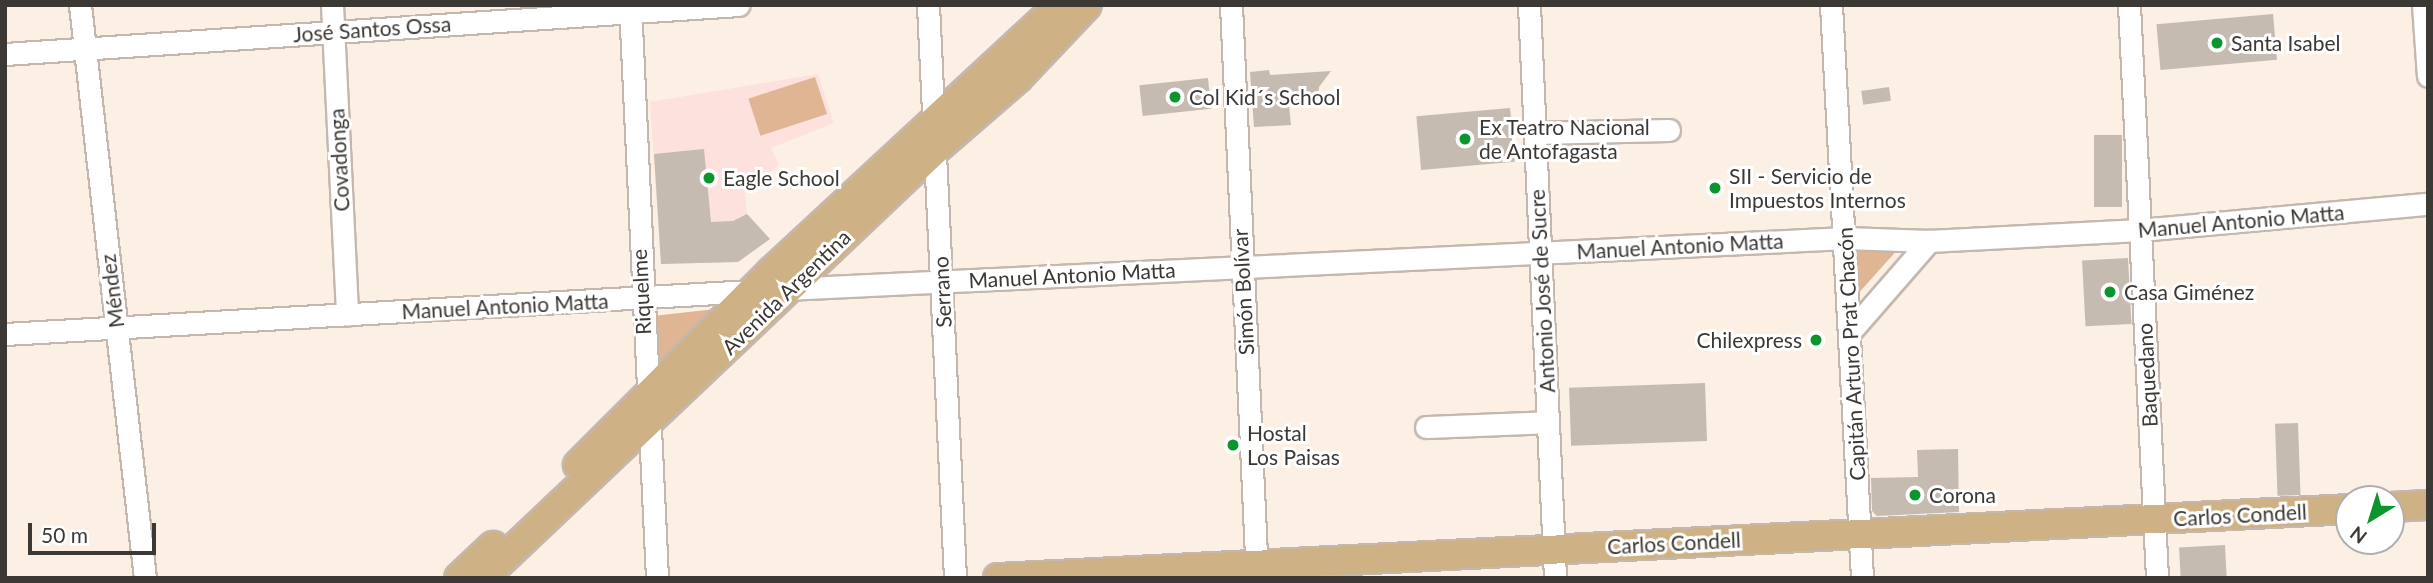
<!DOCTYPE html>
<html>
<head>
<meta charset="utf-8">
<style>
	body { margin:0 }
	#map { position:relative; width:2433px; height:583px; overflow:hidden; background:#fcf0e5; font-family:Lato,sans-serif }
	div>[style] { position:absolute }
	.education>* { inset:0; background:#fce1dd }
	.green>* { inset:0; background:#dfb593; transform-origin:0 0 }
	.building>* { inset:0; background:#c6bbb1; transform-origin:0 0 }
	.roads { filter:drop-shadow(2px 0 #c4b8ae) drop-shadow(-2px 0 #c4b8ae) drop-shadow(0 2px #c4b8ae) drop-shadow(0 -2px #c4b8ae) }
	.minor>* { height:21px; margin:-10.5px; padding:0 10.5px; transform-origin:10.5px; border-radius:10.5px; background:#fff }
	.major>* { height:28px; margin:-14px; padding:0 14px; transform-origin:14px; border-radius:14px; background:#ceb286 }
	.dots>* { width:19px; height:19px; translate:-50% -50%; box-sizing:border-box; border:4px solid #fff; border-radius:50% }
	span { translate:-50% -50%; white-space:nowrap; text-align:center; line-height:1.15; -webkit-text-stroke:6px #fff; paint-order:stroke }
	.street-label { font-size:21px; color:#3c3834 }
	.poi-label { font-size:21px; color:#3c3834 }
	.left { translate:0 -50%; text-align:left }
	.right { translate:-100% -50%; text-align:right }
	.frame { position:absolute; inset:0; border:7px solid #3c3834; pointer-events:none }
	.north { position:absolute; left:2335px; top:485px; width:70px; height:70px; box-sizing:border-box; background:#fff; border:2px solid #b1afae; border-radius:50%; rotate:218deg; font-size:19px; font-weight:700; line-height:28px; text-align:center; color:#3c3834 }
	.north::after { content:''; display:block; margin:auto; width:24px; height:32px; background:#09962d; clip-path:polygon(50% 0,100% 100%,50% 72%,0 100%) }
	.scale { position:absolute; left:28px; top:523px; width:128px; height:32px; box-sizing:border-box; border:4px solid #3c3834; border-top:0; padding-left:9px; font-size:21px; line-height:24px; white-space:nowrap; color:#3c3834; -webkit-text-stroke:5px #fff; paint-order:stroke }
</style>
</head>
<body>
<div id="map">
	<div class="education">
		<i style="clip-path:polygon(818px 74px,834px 123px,771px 148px,779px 165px,745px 192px,747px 214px,770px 239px,738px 262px,661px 264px,650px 102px)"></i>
	</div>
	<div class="green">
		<i style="left:815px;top:77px;width:39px;height:70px;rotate:72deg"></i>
		<i style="clip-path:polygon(1899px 248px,1856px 296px,1853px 249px)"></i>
		<i style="clip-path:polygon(715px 309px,662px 362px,657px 358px,653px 316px)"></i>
	</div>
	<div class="building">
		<i style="left:2273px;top:14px;width:46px;height:117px;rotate:85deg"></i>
		<i style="clip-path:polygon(1269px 70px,1270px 75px,1331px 71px,1319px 87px,1318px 101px,1289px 105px,1291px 125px,1254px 127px,1250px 72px)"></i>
		<i style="left:1208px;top:78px;width:31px;height:69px;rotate:84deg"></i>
		<i style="left:1889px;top:87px;width:14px;height:28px;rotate:82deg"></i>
		<i style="left:1510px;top:108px;width:54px;height:94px;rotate:85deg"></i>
		<i style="left:2094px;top:135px;width:28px;height:72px"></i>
		<i style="clip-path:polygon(704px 149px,711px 222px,733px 221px,747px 214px,770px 239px,738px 262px,661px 264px,654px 154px)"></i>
		<i style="left:2128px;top:258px;width:66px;height:46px;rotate:87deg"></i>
		<i style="left:1705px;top:383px;width:58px;height:136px;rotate:88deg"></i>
		<i style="left:2298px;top:423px;width:72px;height:23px;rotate:88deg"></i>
		<i style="clip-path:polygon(1958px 449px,1959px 512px,1877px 516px,1872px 511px,1871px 478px,1918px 477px,1917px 450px)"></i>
		<i style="left:2225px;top:545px;width:33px;height:46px;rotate:87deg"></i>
	</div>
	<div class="roads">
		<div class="minor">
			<i style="left:80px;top:5px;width:577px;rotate:83.53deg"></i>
			<i style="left:332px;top:5px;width:310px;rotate:87.2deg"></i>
			<i style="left:630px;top:5px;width:574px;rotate:87.3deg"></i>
			<i style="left:928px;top:5px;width:574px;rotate:87.3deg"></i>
			<i style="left:1231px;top:5px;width:574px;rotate:87.4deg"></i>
			<i style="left:1529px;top:5px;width:574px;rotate:87.4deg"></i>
			<i style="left:1831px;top:5px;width:574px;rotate:86.9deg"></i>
			<i style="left:2129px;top:5px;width:574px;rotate:87.2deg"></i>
			<i style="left:2423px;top:5px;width:71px;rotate:86deg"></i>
			<i style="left:5px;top:54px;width:735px;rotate:-3.82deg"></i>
			<i style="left:1535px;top:133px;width:134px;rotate:-1.3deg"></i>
			<i style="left:1850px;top:332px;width:121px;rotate:-49deg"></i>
			<i style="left:5px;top:334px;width:782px;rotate:-3.3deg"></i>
			<i style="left:786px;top:289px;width:1061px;rotate:-2.75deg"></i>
			<i style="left:1846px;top:238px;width:83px;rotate:2.1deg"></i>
			<i style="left:1929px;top:241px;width:211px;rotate:-3deg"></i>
			<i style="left:2140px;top:230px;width:289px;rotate:-5.2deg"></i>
			<i style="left:1426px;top:427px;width:122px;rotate:-2.3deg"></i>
		</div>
		<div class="major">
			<i style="left:578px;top:465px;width:273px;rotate:-45deg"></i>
			<i style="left:771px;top:272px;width:393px;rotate:-42.8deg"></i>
			<i style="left:2391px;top:507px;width:37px;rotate:-3deg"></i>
			<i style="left:459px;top:578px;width:47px;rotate:-43.3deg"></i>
			<i style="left:483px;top:578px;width:622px;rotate:-43.44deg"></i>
			<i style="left:935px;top:150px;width:110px;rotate:-40.9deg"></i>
			<i style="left:1018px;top:78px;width:100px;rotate:-46.6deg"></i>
			<i style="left:998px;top:578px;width:1353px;rotate:-2.92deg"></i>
		</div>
	</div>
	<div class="dots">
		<i style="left:2217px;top:43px;background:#09962d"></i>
		<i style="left:1175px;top:97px;background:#09962d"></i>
		<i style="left:1465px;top:139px;background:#09962d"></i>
		<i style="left:709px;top:178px;background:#09962d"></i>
		<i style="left:1715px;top:188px;background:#09962d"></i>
		<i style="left:2110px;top:292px;background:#09962d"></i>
		<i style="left:1816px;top:340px;background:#09962d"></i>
		<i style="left:1233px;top:445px;background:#09962d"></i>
		<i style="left:1915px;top:495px;background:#09962d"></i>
	</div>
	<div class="street-label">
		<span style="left:372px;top:29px;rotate:-4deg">José Santos Ossa</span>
		<span style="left:339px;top:160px;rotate:-93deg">Covadonga</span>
		<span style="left:2241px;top:221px;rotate:-5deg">Manuel Antonio Matta</span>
		<span style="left:1680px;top:246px;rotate:-3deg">Manuel Antonio Matta</span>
		<span style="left:1072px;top:275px;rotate:-3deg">Manuel Antonio Matta</span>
		<span style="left:112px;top:291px;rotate:-97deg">Méndez</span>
		<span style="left:1542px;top:291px;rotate:-93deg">Antonio José de Sucre</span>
		<span style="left:641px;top:292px;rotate:-93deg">Riquelme</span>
		<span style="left:786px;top:292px;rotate:-44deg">Avenida Argentina</span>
		<span style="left:942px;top:292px;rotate:-93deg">Serrano</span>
		<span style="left:1243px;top:292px;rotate:-93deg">Simón Bolívar</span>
		<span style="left:505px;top:306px;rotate:-3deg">Manuel Antonio Matta</span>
		<span style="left:1851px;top:354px;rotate:-93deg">Capitán Arturo Prat Chacón</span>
		<span style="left:2147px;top:375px;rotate:-93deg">Baquedano</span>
		<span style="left:2240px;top:515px;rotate:-3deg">Carlos Condell</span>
		<span style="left:1674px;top:543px;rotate:-3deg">Carlos Condell</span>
	</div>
	<div class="poi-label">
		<span class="left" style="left:2231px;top:43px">Santa Isabel</span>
		<span class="left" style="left:1189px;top:97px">Col Kid´s School</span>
		<span class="left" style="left:1479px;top:139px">Ex Teatro Nacional<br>de Antofagasta</span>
		<span class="left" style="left:1729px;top:188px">SII - Servicio de<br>Impuestos Internos</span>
		<span class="left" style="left:723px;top:178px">Eagle School</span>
		<span class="left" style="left:2124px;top:292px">Casa Giménez</span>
		<span class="right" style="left:1802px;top:340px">Chilexpress</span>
		<span class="left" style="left:1247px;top:445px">Hostal<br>Los Paisas</span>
		<span class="left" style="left:1929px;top:495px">Corona</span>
	</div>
	<div class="frame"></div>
	<div class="north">N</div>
	<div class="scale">50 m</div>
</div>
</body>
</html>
